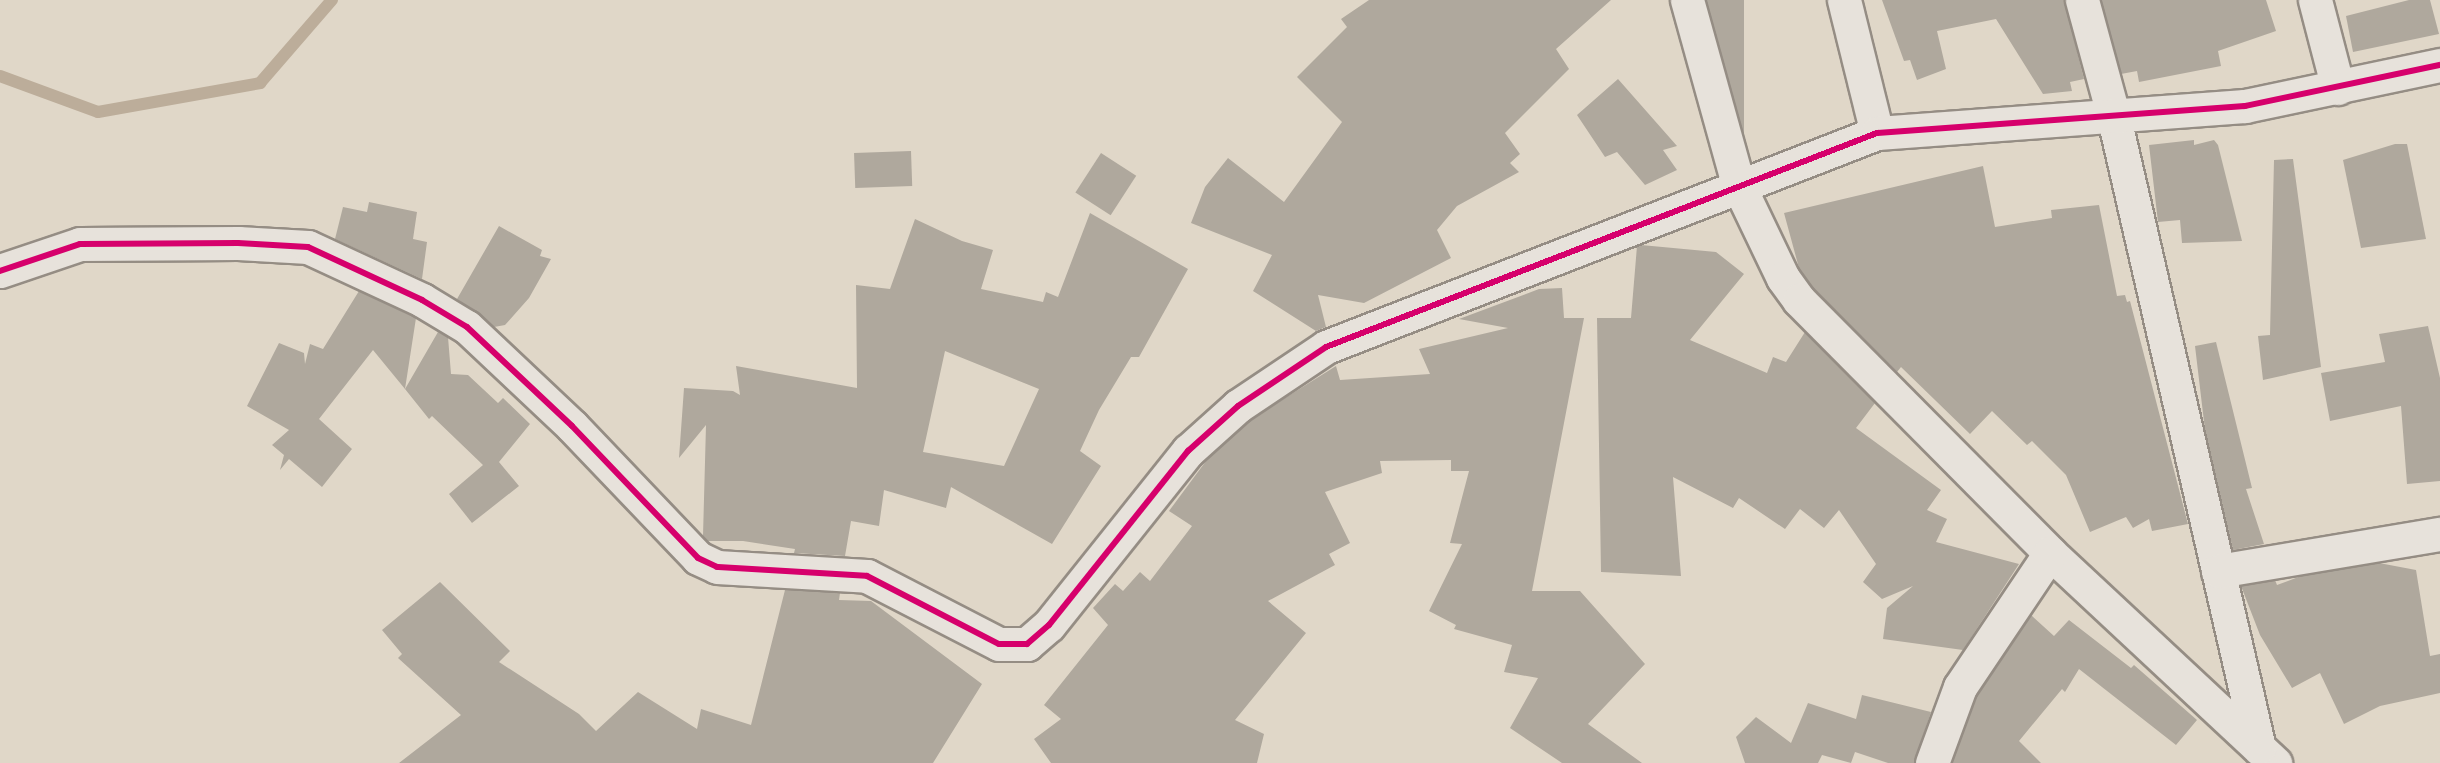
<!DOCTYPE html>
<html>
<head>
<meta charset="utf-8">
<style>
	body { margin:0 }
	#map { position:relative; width:2440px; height:763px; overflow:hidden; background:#e0d7c8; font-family:"IM FELL English",serif }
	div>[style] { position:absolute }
	.stream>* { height:12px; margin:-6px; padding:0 6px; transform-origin:6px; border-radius:6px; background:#bcad9a }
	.building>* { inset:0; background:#afa89d; transform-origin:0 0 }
	.roads { filter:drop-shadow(2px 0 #958d84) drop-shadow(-2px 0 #958d84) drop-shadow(0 2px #958d84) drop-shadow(0 -2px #958d84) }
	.street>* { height:33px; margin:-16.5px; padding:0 16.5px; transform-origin:16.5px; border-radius:16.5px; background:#e7e2db }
	.secondary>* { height:33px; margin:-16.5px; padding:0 16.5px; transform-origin:16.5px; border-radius:16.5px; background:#e7e2db }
	.cycleway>* { height:6px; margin:-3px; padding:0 3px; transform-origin:3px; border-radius:3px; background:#d6006c }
	span { translate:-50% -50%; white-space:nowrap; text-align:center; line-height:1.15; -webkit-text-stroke:4.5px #f1e6d5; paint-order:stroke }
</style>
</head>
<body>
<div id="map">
	<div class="stream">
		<i style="left:0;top:76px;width:104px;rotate:20.2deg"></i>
		<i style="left:98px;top:112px;width:165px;rotate:-10.1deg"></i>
		<i style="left:260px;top:83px;width:110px;rotate:-49.1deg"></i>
	</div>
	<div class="building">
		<i style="clip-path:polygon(1369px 0,1611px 0,1556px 49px,1569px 69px,1505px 133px,1520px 154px,1510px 163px,1519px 172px,1457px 206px,1437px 230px,1451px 258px,1364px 303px,1318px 295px,1326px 327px,1316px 331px,1253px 291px,1272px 255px,1191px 223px,1205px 187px,1228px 158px,1284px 202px,1342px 122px,1297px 77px,1347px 27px,1341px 19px)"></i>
		<i style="left:1706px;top:0;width:38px;height:134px"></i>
		<i style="clip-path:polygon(1882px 0,2064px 0,2084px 79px,2070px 82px,2072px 91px,2043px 94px,1996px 19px,1937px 31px,1946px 69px,1917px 80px,1910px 60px,1904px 61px)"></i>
		<i style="clip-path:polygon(2101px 0,2266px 0,2276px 31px,2218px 51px,2221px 66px,2139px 82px,2137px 71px,2121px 74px)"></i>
		<i style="clip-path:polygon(2409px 0,2430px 0,2439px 34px,2353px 52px,2346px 16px)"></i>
		<i style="clip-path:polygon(1618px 79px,1677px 146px,1663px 150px,1677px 170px,1645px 185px,1617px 152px,1605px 157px,1577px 115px)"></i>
		<i style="clip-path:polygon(2194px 140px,2194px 145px,2214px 140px,2218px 145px,2242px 241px,2182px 243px,2180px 220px,2158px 222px,2149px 145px)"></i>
		<i style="clip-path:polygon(2395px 144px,2407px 144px,2426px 239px,2361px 248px,2343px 160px)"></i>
		<i style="left:911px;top:151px;width:35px;height:57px;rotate:88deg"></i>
		<i style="left:1101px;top:153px;width:42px;height:47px;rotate:33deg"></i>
		<i style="clip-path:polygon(2293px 159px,2321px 367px,2263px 380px,2258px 336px,2270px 335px,2274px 160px)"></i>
		<i style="clip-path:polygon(1983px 166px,1995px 227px,2052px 218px,2051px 210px,2099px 205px,2117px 296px,2125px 295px,2127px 302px,2130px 301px,2188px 524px,2152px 531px,2149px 519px,2133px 528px,2126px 517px,2090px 532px,2066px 475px,2032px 441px,2027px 445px,1992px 411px,1970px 434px,1901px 367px,1897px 372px,1813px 288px,1799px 268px,1784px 213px)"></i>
		<i style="clip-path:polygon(369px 202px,417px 212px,413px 239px,427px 242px,422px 279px,335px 239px,343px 207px,367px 212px)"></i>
		<i style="clip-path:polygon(evenodd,1090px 213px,1188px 269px,1139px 357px,1131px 357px,1099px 410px,1080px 451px,1101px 466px,1052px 544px,951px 487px,946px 508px,884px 490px,879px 526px,851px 521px,845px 556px,794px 553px,795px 549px,743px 541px,707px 541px,703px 536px,706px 425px,679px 458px,684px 388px,733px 391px,740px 395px,736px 366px,857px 388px,856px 285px,890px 289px,915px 219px,962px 241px,993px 250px,981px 289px,1043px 302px,1046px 292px,1058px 297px,1090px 213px,945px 351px,1039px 389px,1004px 466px,923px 452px,945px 351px)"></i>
		<i style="clip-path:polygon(499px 226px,542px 250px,540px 256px,551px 259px,529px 298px,505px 325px,494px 327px,457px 299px)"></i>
		<i style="clip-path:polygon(1641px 245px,1716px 252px,1744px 274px,1690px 340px,1767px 373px,1773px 357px,1786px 362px,1805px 332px,1875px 403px,1856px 428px,1941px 490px,1927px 510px,1947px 519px,1936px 542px,2019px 564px,1963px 650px,1883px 639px,1887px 608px,1913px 586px,1882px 599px,1863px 582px,1876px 564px,1839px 510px,1824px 528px,1800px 509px,1785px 529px,1739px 498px,1733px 508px,1673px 477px,1681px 576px,1601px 572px,1597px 318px,1631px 318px,1637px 246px)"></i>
		<i style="clip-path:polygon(1562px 288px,1564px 318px,1584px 318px,1532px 591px,1580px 591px,1645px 664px,1588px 724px,1642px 763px,1562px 763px,1510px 728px,1538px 678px,1504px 672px,1512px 645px,1454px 629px,1456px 625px,1429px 611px,1462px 544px,1450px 543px,1469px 471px,1451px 471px,1451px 460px,1380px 461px,1382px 473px,1325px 492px,1350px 543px,1329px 554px,1335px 565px,1268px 601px,1306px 633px,1235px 720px,1264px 734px,1257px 763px,1051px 763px,1034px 739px,1061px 719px,1044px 705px,1108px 625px,1093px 608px,1115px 584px,1123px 591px,1140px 572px,1150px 581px,1192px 526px,1169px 511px,1209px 457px,1255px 417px,1336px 366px,1340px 380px,1430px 374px,1419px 349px,1508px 328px,1459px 319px,1539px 289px)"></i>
		<i style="clip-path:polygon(359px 291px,416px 318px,405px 389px,373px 350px,319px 419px,352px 449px,322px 487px,289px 459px,280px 470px,284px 455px,272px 445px,289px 430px,247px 406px,279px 343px,304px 353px,305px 364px,310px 344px,323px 349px)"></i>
		<i style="clip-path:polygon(2428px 326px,2440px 378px,2440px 481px,2407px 484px,2401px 406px,2330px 421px,2321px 373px,2385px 362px,2379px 334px)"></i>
		<i style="clip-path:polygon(438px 332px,448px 337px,451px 374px,468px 375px,498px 403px,503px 398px,530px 424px,499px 462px,519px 486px,472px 523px,449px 494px,483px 465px,432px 416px,429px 419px,405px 389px)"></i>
		<i style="clip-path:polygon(2216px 342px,2252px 488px,2246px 489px,2264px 544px,2233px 550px,2205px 430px,2195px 346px)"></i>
		<i style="clip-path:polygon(2379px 563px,2416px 570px,2430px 656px,2440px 654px,2440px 693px,2380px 706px,2344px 724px,2320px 673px,2292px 688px,2260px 635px,2241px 586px,2275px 580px,2277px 585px,2301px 576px)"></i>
		<i style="clip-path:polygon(440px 582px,510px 651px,499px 662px,579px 714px,596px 731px,638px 692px,697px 729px,701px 709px,751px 725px,785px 590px,840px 593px,839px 600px,871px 601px,982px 684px,933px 763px,399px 763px,461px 715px,398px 658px,402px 654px,382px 630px)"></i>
		<i style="clip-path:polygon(2031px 615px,2054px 636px,2069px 620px,2131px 668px,2134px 665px,2197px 720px,2176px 745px,2079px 669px,2065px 692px,2062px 689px,2019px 741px,2041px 763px,1952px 763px,1977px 696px)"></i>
		<i style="clip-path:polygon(1862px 695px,1931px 712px,1914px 763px,1888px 763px,1855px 752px,1851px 763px,1822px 755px,1818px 763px,1745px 763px,1736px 737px,1756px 717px,1791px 743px,1808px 703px,1856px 719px)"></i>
	</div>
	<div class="roads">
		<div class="street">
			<i style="left:1687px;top:0;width:191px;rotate:74.5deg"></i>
			<i style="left:1738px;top:184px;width:104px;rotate:64.4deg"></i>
			<i style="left:1783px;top:278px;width:27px;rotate:54deg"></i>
			<i style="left:1799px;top:300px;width:356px;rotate:45.2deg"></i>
			<i style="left:2050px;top:553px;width:308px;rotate:43deg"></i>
			<i style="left:1844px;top:0;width:137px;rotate:76.1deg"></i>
			<i style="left:2082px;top:0;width:122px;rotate:74.8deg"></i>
			<i style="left:2114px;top:118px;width:646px;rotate:77.04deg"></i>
			<i style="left:2315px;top:0;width:91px;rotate:75.4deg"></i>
			<i style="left:2218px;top:571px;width:225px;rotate:-9.5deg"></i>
			<i style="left:1932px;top:763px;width:81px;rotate:-69.8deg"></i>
			<i style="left:1960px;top:687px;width:161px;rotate:-56.1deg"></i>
		</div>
		<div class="secondary">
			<i style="left:0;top:271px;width:84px;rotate:-18.6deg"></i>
			<i style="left:80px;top:244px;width:158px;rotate:-0.4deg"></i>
			<i style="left:238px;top:243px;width:70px;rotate:3.3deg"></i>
			<i style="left:308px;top:247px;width:126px;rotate:24.9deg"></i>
			<i style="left:422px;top:300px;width:52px;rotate:31deg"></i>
			<i style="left:467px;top:327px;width:144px;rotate:43.3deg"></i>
			<i style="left:572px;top:426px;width:182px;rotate:46.3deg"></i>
			<i style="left:698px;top:558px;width:21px;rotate:25deg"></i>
			<i style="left:717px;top:567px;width:150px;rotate:3.4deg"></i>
			<i style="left:867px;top:576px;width:148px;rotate:27.3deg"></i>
			<i style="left:999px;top:644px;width:28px"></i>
			<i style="left:1027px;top:644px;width:29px;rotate:-41deg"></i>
			<i style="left:1049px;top:625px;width:223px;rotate:-51.4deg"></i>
			<i style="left:1188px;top:451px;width:67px;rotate:-42deg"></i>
			<i style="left:1238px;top:406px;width:106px;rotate:-33.8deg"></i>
			<i style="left:1326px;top:347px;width:591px;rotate:-21.23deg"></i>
			<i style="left:1877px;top:133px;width:369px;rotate:-4.2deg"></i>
			<i style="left:2245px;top:106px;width:199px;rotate:-11.9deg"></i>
		</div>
	</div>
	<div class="cycleway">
		<i style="left:0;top:271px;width:84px;rotate:-18.6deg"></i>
		<i style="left:80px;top:244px;width:158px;rotate:-0.4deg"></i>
		<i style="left:238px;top:243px;width:70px;rotate:3.3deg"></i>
		<i style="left:308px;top:247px;width:126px;rotate:24.9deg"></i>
		<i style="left:422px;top:300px;width:52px;rotate:31deg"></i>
		<i style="left:467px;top:327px;width:144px;rotate:43.3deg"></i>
		<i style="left:572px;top:426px;width:182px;rotate:46.3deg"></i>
		<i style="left:698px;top:558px;width:21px;rotate:25deg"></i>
		<i style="left:717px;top:567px;width:150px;rotate:3.4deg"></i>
		<i style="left:867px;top:576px;width:148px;rotate:27.3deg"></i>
		<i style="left:999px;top:644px;width:28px"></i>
		<i style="left:1027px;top:644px;width:29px;rotate:-41deg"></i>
		<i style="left:1049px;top:625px;width:223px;rotate:-51.4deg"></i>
		<i style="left:1188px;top:451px;width:67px;rotate:-42deg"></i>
		<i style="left:1238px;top:406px;width:106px;rotate:-33.8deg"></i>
		<i style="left:1326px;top:347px;width:591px;rotate:-21.23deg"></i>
		<i style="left:1877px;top:133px;width:369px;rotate:-4.2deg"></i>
		<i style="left:2245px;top:106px;width:199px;rotate:-11.9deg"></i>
	</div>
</div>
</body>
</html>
